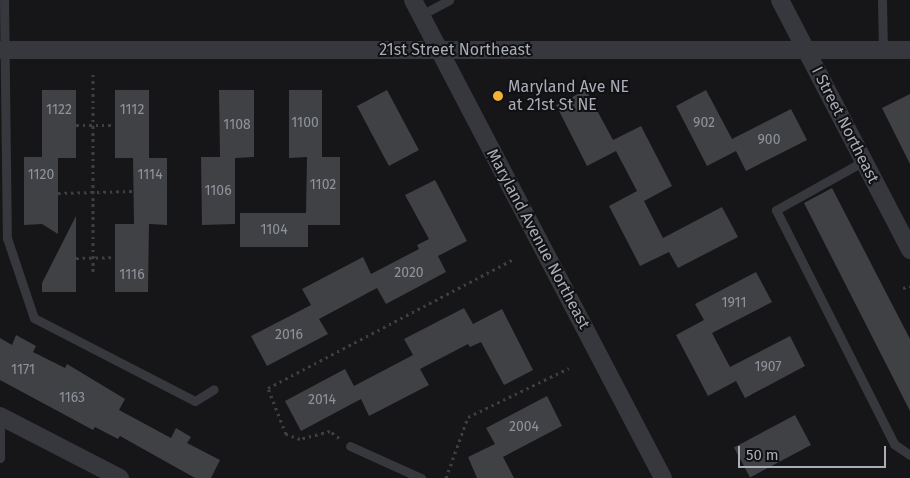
<!DOCTYPE html>
<html>
<head>
<meta charset="utf-8">
<style>
	body { margin:0 }
	#map { position:relative; width:910px; height:478px; overflow:hidden; background:#161618; font-family:"Fira Sans",sans-serif }
	div>[style] { position:absolute }
	.building>* { inset:0; background:#404145; transform-origin:0 0 }
	.path>* { height:3px; margin-top:-1.5px; transform-origin:0; background:repeating-linear-gradient(90deg,#3d3f44 0 2.5px,transparent 0 6.5px) }
	.service>* { height:9px; margin:-4.5px; padding:0 4.5px; transform-origin:4.5px; border-radius:4.5px; background:#37383d }
	.minor>* { height:18px; margin:-9px; padding:0 9px; transform-origin:9px; border-radius:9px; background:#37383d }
	.dots>* { width:14px; height:14px; translate:-50% -50%; box-sizing:border-box; border:2px solid #111113; border-radius:50% }
	span { translate:-50% -50%; white-space:nowrap; text-align:center; line-height:1.15; -webkit-text-stroke:4px #111113; paint-order:stroke }
	.number-label { font-size:14px; color:#8e929b }
	.number-label span { -webkit-text-stroke-width:0 }
	.street-label { font-size:16px; color:#a8adb8 }
	.poi-label { font-size:16px; color:#a8adb8 }
	.left { translate:0 -50%; text-align:left }
	.scale { position:absolute; left:738px; top:446px; width:148px; height:22px; box-sizing:border-box; border:2px solid #a8adb8; border-top:0; padding-left:6px; font-size:15px; line-height:18px; white-space:nowrap; color:#a8adb8; -webkit-text-stroke:4px #111113; paint-order:stroke }
</style>
</head>
<body>
<div id="map">
	<div class="building">
		<i style="clip-path:polygon(42px 90px,76px 90px,76px 158px,58px 158px,58px 234px,42px 224px,24px 225px,24px 157px,42px 157px)"></i>
		<i style="clip-path:polygon(115px 90px,149px 90px,149px 158px,167px 158px,167px 225px,149px 224px,148px 292px,115px 292px,115px 224px,134px 224px,133px 158px,115px 158px)"></i>
		<i style="clip-path:polygon(219px 90px,254px 90px,254px 157px,235px 158px,235px 224px,202px 225px,201px 157px,220px 157px)"></i>
		<i style="clip-path:polygon(289px 90px,322px 90px,322px 157px,340px 157px,340px 225px,308px 225px,308px 247px,240px 247px,240px 213px,306px 213px,307px 157px,289px 158px)"></i>
		<i style="left:387px;top:90px;width:68px;height:34px;rotate:62deg"></i>
		<i style="clip-path:polygon(586px 90px,613px 140px,641px 126px,672px 186px,644px 201px,663px 238px,722px 207px,738px 237px,678px 268px,669px 252px,640px 266px,609px 206px,637px 191px,616px 151px,587px 166px,556px 105px)"></i>
		<i style="clip-path:polygon(706px 90px,732px 139px,791px 109px,807px 140px,746px 171px,736px 151px,707px 166px,676px 106px)"></i>
		<i style="clip-path:polygon(910px 94px,910px 164px,882px 108px)"></i>
		<i style="clip-path:polygon(435px 180px,467px 241px,438px 256px,446px 272px,386px 304px,377px 288px,319px 319px,328px 334px,267px 366px,251px 336px,311px 305px,302px 289px,363px 257px,371px 274px,419px 249px,417px 245px,429px 239px,405px 195px)"></i>
		<i style="clip-path:polygon(832px 188px,910px 339px,910px 411px,804px 203px)"></i>
		<i style="clip-path:polygon(76px 216px,76px 292px,42px 292px,42px 283px)"></i>
		<i style="clip-path:polygon(756px 272px,772px 302px,712px 333px,730px 367px,790px 336px,805px 366px,745px 398px,736px 381px,708px 396px,676px 335px,704px 320px,695px 304px)"></i>
		<i style="clip-path:polygon(464px 308px,473px 324px,502px 309px,533px 370px,504px 385px,481px 342px,470px 347px,468px 344px,420px 369px,429px 385px,369px 416px,361px 399px,301px 431px,285px 401px,345px 369px,354px 386px,413px 355px,404px 339px)"></i>
		<i style="clip-path:polygon(16px 335px,36px 346px,33px 352px,65px 368px,67px 364px,125px 399px,119px 410px,171px 438px,176px 428px,191px 437px,187px 443px,220px 460px,211px 478px,195px 478px,120px 436px,118px 439px,95px 427px,93px 430px,0 380px,0 338px,12px 345px)"></i>
		<i style="clip-path:polygon(547px 396px,562px 426px,503px 457px,514px 478px,477px 478px,468px 457px,495px 444px,486px 428px)"></i>
		<i style="left:795px;top:415px;width:34px;height:69px;rotate:62deg"></i>
	</div>
	<div class="path">
		<i style="left:93px;top:74px;width:199px;rotate:90deg"></i>
		<i style="left:76px;top:125px;width:39px"></i>
		<i style="left:58px;top:193px;width:76px;rotate:-1.5deg"></i>
		<i style="left:76px;top:258px;width:39px;rotate:-1deg"></i>
		<i style="left:903px;top:288px;width:7px;rotate:-16deg"></i>
		<i style="left:339px;top:438px;width:11px;rotate:-142deg"></i>
		<i style="left:330px;top:431px;width:31px;rotate:165deg"></i>
		<i style="left:300px;top:439px;width:15px;rotate:-160deg"></i>
		<i style="left:286px;top:434px;width:49px;rotate:-111.4deg"></i>
		<i style="left:268px;top:388px;width:278px;rotate:-27.7deg"></i>
		<i style="left:446px;top:478px;width:65px;rotate:-70.2deg"></i>
		<i style="left:468px;top:417px;width:112px;rotate:-25.9deg"></i>
	</div>
	<div class="service">
		<i style="left:4px;top:0;width:238px;rotate:89.3deg"></i>
		<i style="left:7px;top:238px;width:84px;rotate:71.4deg"></i>
		<i style="left:34px;top:318px;width:181px;rotate:27.3deg"></i>
		<i style="left:195px;top:401px;width:22px;rotate:-32deg"></i>
		<i style="left:882px;top:0;width:50px;rotate:88.9deg"></i>
		<i style="left:421px;top:15px;width:32px;rotate:-28deg"></i>
		<i style="left:864px;top:161px;width:101px;rotate:150.9deg"></i>
		<i style="left:776px;top:210px;width:262px;rotate:63.2deg"></i>
		<i style="left:894px;top:444px;width:19px;rotate:35deg"></i>
		<i style="left:350px;top:446px;width:78px;rotate:24.3deg"></i>
		<i style="left:0;top:458px;width:42px;rotate:-90deg"></i>
	</div>
	<div class="minor">
		<i style="left:413px;top:0;width:539px;rotate:62.39deg"></i>
		<i style="left:780px;top:0;width:282px;rotate:62.5deg"></i>
		<i style="left:0;top:50px;width:910px"></i>
		<i style="left:0;top:416px;width:135px;rotate:27.3deg"></i>
	</div>
	<div class="dots">
		<i style="left:498px;top:96px;background:#f2b134"></i>
	</div>
	<div class="number-label">
		<span style="left:59px;top:110px">1122</span>
		<span style="left:132px;top:110px">1112</span>
		<span style="left:305px;top:123px">1100</span>
		<span style="left:704px;top:123px">902</span>
		<span style="left:237px;top:125px">1108</span>
		<span style="left:769px;top:140px">900</span>
		<span style="left:41px;top:175px">1120</span>
		<span style="left:150px;top:175px">1114</span>
		<span style="left:323px;top:185px">1102</span>
		<span style="left:218px;top:191px">1106</span>
		<span style="left:274px;top:230px">1104</span>
		<span style="left:409px;top:273px">2020</span>
		<span style="left:132px;top:275px">1116</span>
		<span style="left:734px;top:303px">1911</span>
		<span style="left:289px;top:335px">2016</span>
		<span style="left:768px;top:367px">1907</span>
		<span style="left:23px;top:370px">1171</span>
		<span style="left:72px;top:398px">1163</span>
		<span style="left:322px;top:400px">2014</span>
		<span style="left:524px;top:427px">2004</span>
	</div>
	<div class="street-label">
		<span style="left:455px;top:50px">21st Street Northeast</span>
		<span style="left:845px;top:125px;rotate:63deg">I Street Northeast</span>
		<span style="left:538px;top:239px;rotate:62deg">Maryland Avenue Northeast</span>
	</div>
	<div class="poi-label">
		<span class="left" style="left:508px;top:96px">Maryland Ave NE<br>at 21st St NE</span>
	</div>
	<div class="scale">50 m</div>
</div>
</body>
</html>
